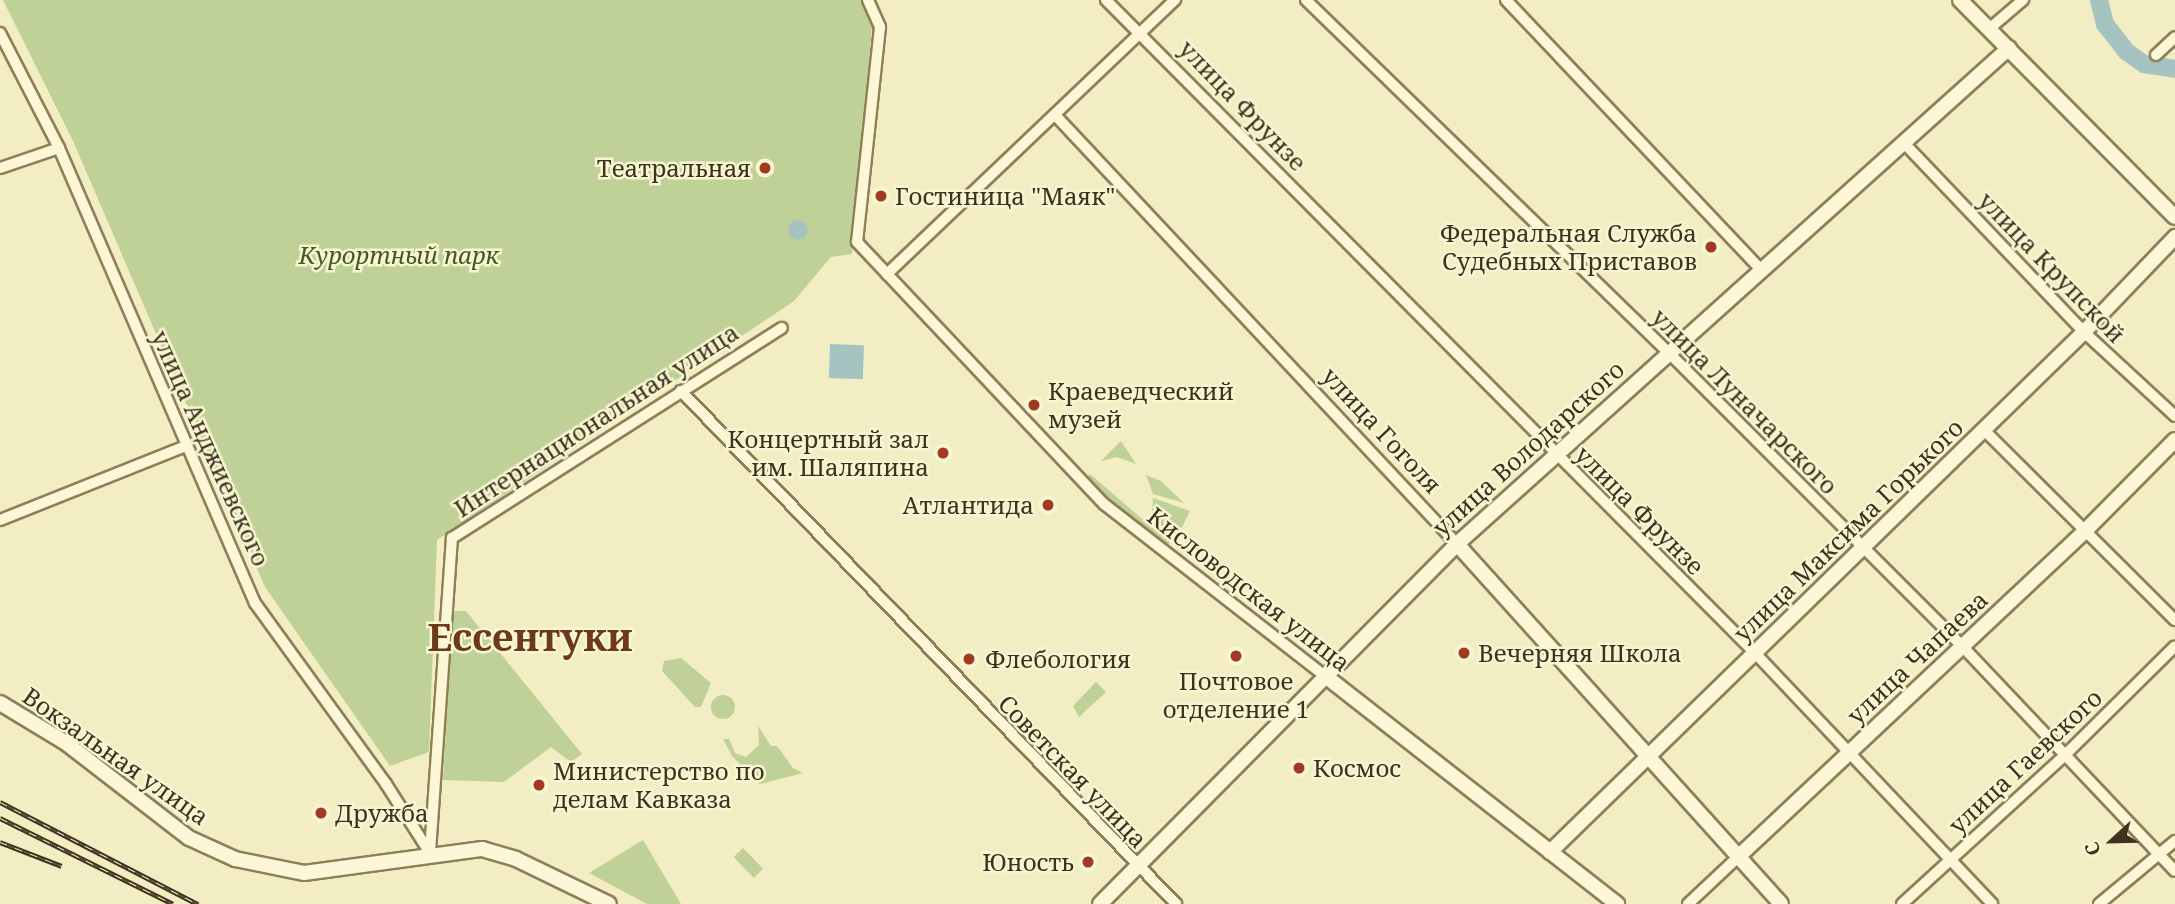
<!DOCTYPE html>
<html>
<head>
<meta charset="utf-8">
<style>
	body { margin:0 }
	#map { position:relative; width:2175px; height:904px; overflow:hidden; background:#f2edc3; font-family:"Noto Serif",serif }
	div>[style] { position:absolute }
	.green>* { inset:0; background:#bfd196; transform-origin:0 0 }
	.round { border-radius:50% }
	.water>* { inset:0; background:#a5c4c1; transform-origin:0 0 }
	.river>* { height:18px; margin:-9px; padding:0 9px; transform-origin:9px; border-radius:9px; background:#a5c4c1 }
	.roads { filter:drop-shadow(2px 0 #8e7f58) drop-shadow(-2px 0 #8e7f58) drop-shadow(0 2px #8e7f58) drop-shadow(0 -2px #8e7f58) }
	.street>* { height:10px; margin:-5px; padding:0 5px; transform-origin:5px; border-radius:5px; background:#fcf8d7 }
	.secondary>* { height:14px; margin:-7px; padding:0 7px; transform-origin:7px; border-radius:7px; background:#fcf8d7 }
	.rail>* { height:5px; margin-top:-2.5px; transform-origin:0; background:repeating-linear-gradient(90deg,#f8f5d3 0 8px,#3c321d 0 16px); box-sizing:border-box; border-block:2px solid #3c321d }
	.dots>* { width:19px; height:19px; translate:-50% -50%; box-sizing:border-box; border:4px solid #f8f5d3; border-radius:50% }
	span { translate:-50% -50%; white-space:nowrap; text-align:center; line-height:1.15; -webkit-text-stroke:5px #f8f5d3; paint-order:stroke }
	.street-label { font-size:24px; color:#3c321d }
	.poi-label { font-size:24px; color:#3c321d }
	.right { translate:-100% -50%; text-align:right }
	.left { translate:0 -50%; text-align:left }
	.park-label { font-size:24px; color:#425b22; font-style:italic }
	.town-label { font-size:38px; color:#6d3a19; font-weight:700 }
	.north { position:absolute; left:2077px; top:806px; width:70px; height:70px; -webkit-text-stroke:5px #f8f5d3; paint-order:stroke; rotate:248deg; font-size:19px; font-weight:700; line-height:28px; text-align:center; color:#3c321d }
	.north::after { content:''; display:block; margin:auto; width:24px; height:32px; background:#3c321d; clip-path:polygon(50% 0,100% 100%,50% 72%,0 100%) }
</style>
</head>
<body>
<div id="map">
	<div class="green">
		<i style="clip-path:polygon(3px 0,861px 0,872px 27px,852px 254px,831px 257px,794px 301px,437px 540px,429px 752px,390px 766px,265px 587px,73px 141px)"></i>
		<i style="clip-path:polygon(1121px 441px,1136px 464px,1117px 457px,1101px 461px)"></i>
		<i style="clip-path:polygon(1090px 474px,1170px 543px,1166px 547px,1085px 479px)"></i>
		<i style="clip-path:polygon(1146px 475px,1161px 481px,1184px 503px,1153px 494px)"></i>
		<i style="clip-path:polygon(1153px 498px,1190px 511px,1176px 539px,1152px 518px)"></i>
		<i style="clip-path:polygon(453px 611px,466px 611px,582px 754px,571px 762px,551px 747px,504px 782px,443px 780px)"></i>
		<i style="clip-path:polygon(681px 658px,711px 683px,701px 707px,695px 707px,662px 671px,664px 661px)"></i>
		<i style="clip-path:polygon(1096px 682px,1106px 692px,1079px 717px,1073px 706px)"></i>
		<i class="round" style="left:711px;top:695px;width:24px;height:24px"></i>
		<i style="clip-path:polygon(758px 726px,771px 746px,777px 746px,793px 768px,803px 773px,760px 784px,732px 756px,723px 739px,729px 739px,735px 753px,746px 757px,759px 745px)"></i>
		<i style="clip-path:polygon(643px 840px,681px 904px,647px 904px,589px 873px)"></i>
		<i style="left:743px;top:848px;width:29px;height:13px;rotate:46deg"></i>
	</div>
	<div class="water">
		<i class="round" style="left:788px;top:220px;width:20px;height:20px"></i>
		<i style="left:830px;top:344px;width:34px;height:34px;rotate:2deg"></i>
	</div>
	<div class="river">
		<i style="left:2099px;top:0;width:25px;rotate:76deg"></i>
		<i style="left:2105px;top:24px;width:36px;rotate:52deg"></i>
		<i style="left:2127px;top:52px;width:21px;rotate:35deg"></i>
		<i style="left:2144px;top:64px;width:31px;rotate:9deg"></i>
	</div>
	<div class="roads">
		<div class="street">
			<i style="left:868px;top:0;width:30px;rotate:66deg"></i>
			<i style="left:880px;top:27px;width:216px;rotate:96.1deg"></i>
			<i style="left:857px;top:242px;width:360px;rotate:46.7deg"></i>
			<i style="left:1104px;top:504px;width:279px;rotate:37.9deg"></i>
			<i style="left:1106px;top:0;width:921px;rotate:45.18deg"></i>
			<i style="left:1755px;top:653px;width:345px;rotate:46.6deg"></i>
			<i style="left:1306px;top:0;width:505px;rotate:44.2deg"></i>
			<i style="left:1668px;top:352px;width:417px;rotate:45deg"></i>
			<i style="left:1963px;top:647px;width:308px;rotate:46.6deg"></i>
			<i style="left:1506px;top:0;width:370px;rotate:46.6deg"></i>
			<i style="left:1989px;top:29px;width:45px;rotate:-40.5deg"></i>
			<i style="left:0;top:33px;width:129px;rotate:62.8deg"></i>
			<i style="left:59px;top:148px;width:495px;rotate:66.7deg"></i>
			<i style="left:255px;top:603px;width:223px;rotate:54.1deg"></i>
			<i style="left:386px;top:784px;width:82px;rotate:57.5deg"></i>
			<i style="left:2156px;top:55px;width:26px;rotate:-43deg"></i>
			<i style="left:1056px;top:116px;width:587px;rotate:46.87deg"></i>
			<i style="left:1903px;top:142px;width:262px;rotate:46.4deg"></i>
			<i style="left:2084px;top:332px;width:124px;rotate:42.7deg"></i>
			<i style="left:0;top:168px;width:62px;rotate:-18.7deg"></i>
			<i style="left:887px;top:274px;width:398px;rotate:-43.6deg"></i>
			<i style="left:681px;top:391px;width:713px;rotate:46.02deg"></i>
			<i style="left:1983px;top:429px;width:271px;rotate:44.9deg"></i>
			<i style="left:0;top:520px;width:200px;rotate:-21.7deg"></i>
			<i style="left:430px;top:852px;width:315px;rotate:-86deg"></i>
			<i style="left:452px;top:538px;width:391px;rotate:-32.5deg"></i>
			<i style="left:1688px;top:904px;width:69px;rotate:-43.2deg"></i>
			<i style="left:1902px;top:904px;width:222px;rotate:-42.4deg"></i>
			<i style="left:2066px;top:754px;width:153px;rotate:-44.7deg"></i>
			<i style="left:2099px;top:904px;width:99px;rotate:-39.7deg"></i>
		</div>
		<div class="secondary">
			<i style="left:1960px;top:0;width:305px;rotate:45.3deg"></i>
			<i style="left:1457px;top:544px;width:484px;rotate:48deg"></i>
			<i style="left:1324px;top:675px;width:372px;rotate:38deg"></i>
			<i style="left:0;top:703px;width:77px;rotate:31.2deg"></i>
			<i style="left:66px;top:743px;width:155px;rotate:37.7deg"></i>
			<i style="left:189px;top:838px;width:51px;rotate:24.5deg"></i>
			<i style="left:235px;top:859px;width:70px;rotate:11.5deg"></i>
			<i style="left:304px;top:873px;width:180px;rotate:-7.7deg"></i>
			<i style="left:482px;top:849px;width:35px;rotate:16deg"></i>
			<i style="left:516px;top:859px;width:103px;rotate:25.8deg"></i>
			<i style="left:1550px;top:852px;width:745px;rotate:-44.24deg"></i>
			<i style="left:2084px;top:332px;width:132px;rotate:-46.2deg"></i>
			<i style="left:1738px;top:857px;width:476px;rotate:-43.2deg"></i>
			<i style="left:2085px;top:531px;width:128px;rotate:-45.3deg"></i>
			<i style="left:1100px;top:904px;width:507px;rotate:-45.24deg"></i>
			<i style="left:1457px;top:544px;width:742px;rotate:-41.94deg"></i>
		</div>
	</div>
	<div class="rail">
		<i style="left:0;top:802px;width:223px;rotate:27.3deg"></i>
		<i style="left:0;top:818px;width:193px;rotate:26.4deg"></i>
		<i style="left:0;top:842px;width:66px;rotate:21.2deg"></i>
	</div>
	<div class="dots">
		<i style="left:765px;top:168px;background:#a23a22"></i>
		<i style="left:881px;top:196px;background:#a23a22"></i>
		<i style="left:1711px;top:247px;background:#a23a22"></i>
		<i style="left:1034px;top:405px;background:#a23a22"></i>
		<i style="left:943px;top:453px;background:#a23a22"></i>
		<i style="left:1048px;top:505px;background:#a23a22"></i>
		<i style="left:1464px;top:653px;background:#a23a22"></i>
		<i style="left:1236px;top:656px;background:#a23a22"></i>
		<i style="left:969px;top:659px;background:#a23a22"></i>
		<i style="left:1299px;top:768px;background:#a23a22"></i>
		<i style="left:539px;top:785px;background:#a23a22"></i>
		<i style="left:321px;top:813px;background:#a23a22"></i>
		<i style="left:1088px;top:862px;background:#a23a22"></i>
	</div>
	<div class="street-label">
		<span style="left:1243px;top:105px;rotate:46deg">улица Фрунзе</span>
		<span style="left:2052px;top:267px;rotate:46deg">улица Крупской</span>
		<span style="left:1745px;top:401px;rotate:45deg">улица Луначарского</span>
		<span style="left:596px;top:420px;rotate:-33deg">Интернациональная улица</span>
		<span style="left:1382px;top:430px;rotate:47deg">улица Гоголя</span>
		<span style="left:211px;top:448px;rotate:66deg">улица Анджиевского</span>
		<span style="left:1528px;top:448px;rotate:-42deg">улица Володарского</span>
		<span style="left:1640px;top:510px;rotate:45deg">улица Фрунзе</span>
		<span style="left:1848px;top:530px;rotate:-44deg">улица Максима Горького</span>
		<span style="left:1249px;top:589px;rotate:38deg">Кисловодская улица</span>
		<span style="left:1917px;top:657px;rotate:-43deg">улица Чапаева</span>
		<span style="left:116px;top:756px;rotate:35deg">Вокзальная улица</span>
		<span style="left:2025px;top:761px;rotate:-43deg">улица Гаевского</span>
		<span style="left:1073px;top:771px;rotate:46deg">Советская улица</span>
	</div>
	<div class="poi-label">
		<span class="right" style="left:751px;top:168px">Театральная</span>
		<span class="left" style="left:895px;top:196px">Гостиница "Маяк"</span>
		<span class="right" style="left:1697px;top:247px">Федеральная Служба<br>Судебных Приставов</span>
		<span class="left" style="left:1048px;top:405px">Краеведческий<br>музей</span>
		<span class="right" style="left:929px;top:453px">Концертный зал<br>им. Шаляпина</span>
		<span class="right" style="left:1034px;top:505px">Атлантида</span>
		<span class="left" style="left:1478px;top:653px">Вечерняя Школа</span>
		<span class="left" style="left:985px;top:659px">Флебология</span>
		<span style="left:1236px;top:695px">Почтовое<br>отделение 1</span>
		<span class="left" style="left:1313px;top:768px">Космос</span>
		<span class="left" style="left:553px;top:785px">Министерство по<br>делам Кавказа</span>
		<span class="left" style="left:335px;top:813px">Дружба</span>
		<span class="right" style="left:1074px;top:862px">Юность</span>
	</div>
	<div class="park-label">
		<span style="left:399px;top:255px">Курортный парк</span>
	</div>
	<div class="town-label">
		<span style="left:530px;top:637px">Ессентуки</span>
	</div>
	<div class="north">С</div>
</div>
</body>
</html>
